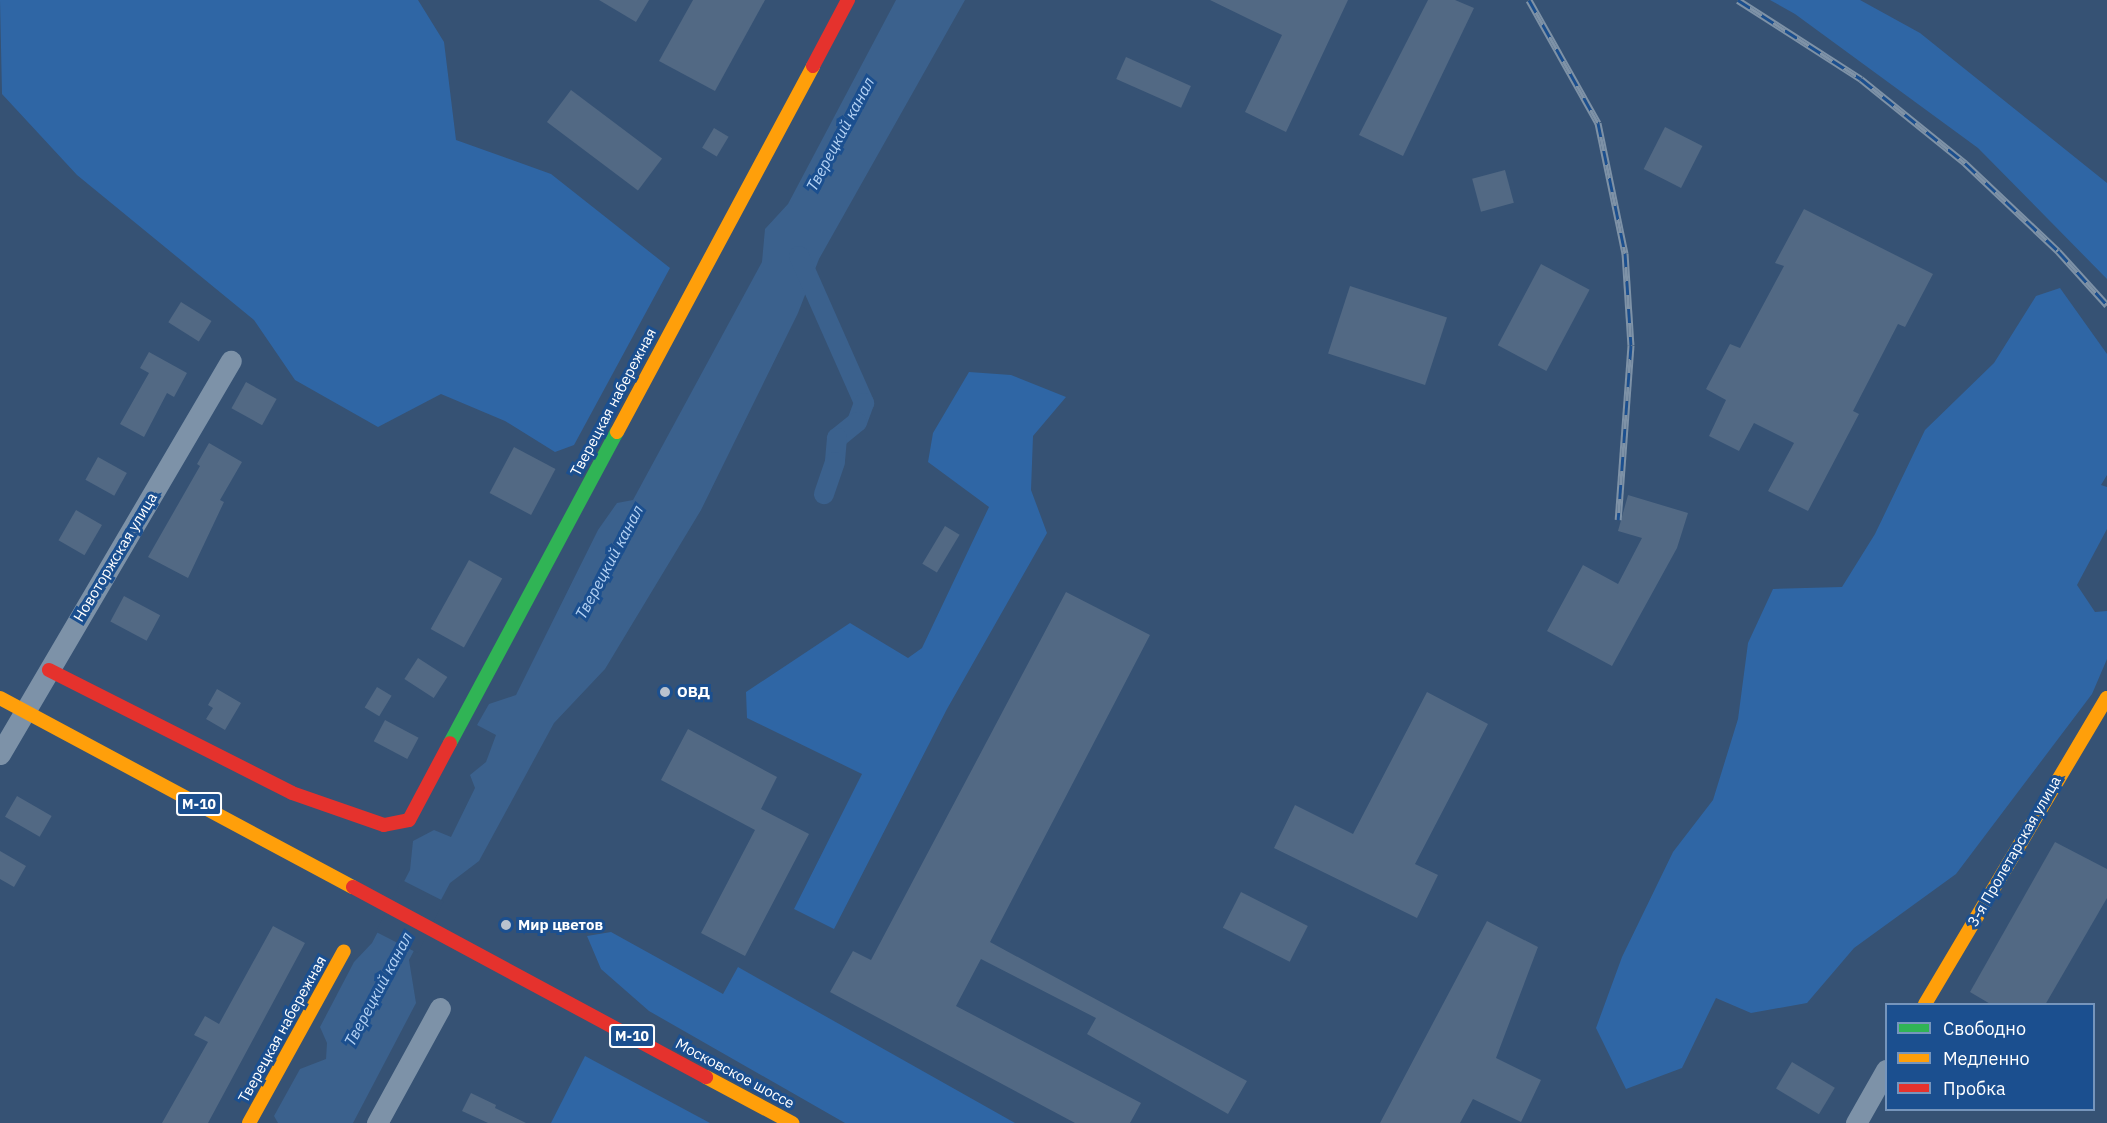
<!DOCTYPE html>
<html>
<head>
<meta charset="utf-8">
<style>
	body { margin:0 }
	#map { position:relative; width:2107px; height:1123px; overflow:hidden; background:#365274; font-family:"IBM Plex Sans",sans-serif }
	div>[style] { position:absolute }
	.green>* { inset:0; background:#2f66a5 }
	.water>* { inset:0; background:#3b618d }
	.pier>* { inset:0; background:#365274; transform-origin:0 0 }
	.canal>* { height:20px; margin:-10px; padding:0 10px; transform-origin:10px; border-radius:10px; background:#3b618d }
	.building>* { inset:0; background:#526984; transform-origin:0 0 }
	.street>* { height:21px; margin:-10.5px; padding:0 10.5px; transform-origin:10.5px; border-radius:10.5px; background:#7d92a8 }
	.fast>* { height:14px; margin:-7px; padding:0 7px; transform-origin:7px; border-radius:7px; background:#30b455 }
	.slow>* { height:14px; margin:-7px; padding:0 7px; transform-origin:7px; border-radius:7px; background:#ff9f0a }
	.jam>* { height:14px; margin:-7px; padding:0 7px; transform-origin:7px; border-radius:7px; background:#e5322d }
	.rail>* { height:7px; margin-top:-3.5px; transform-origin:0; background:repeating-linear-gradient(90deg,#1b4f8f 0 14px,#7e92a7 0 28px); box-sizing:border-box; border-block:2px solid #7e92a7 }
	.dots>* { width:16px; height:16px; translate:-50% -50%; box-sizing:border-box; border:3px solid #1b4f8f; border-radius:50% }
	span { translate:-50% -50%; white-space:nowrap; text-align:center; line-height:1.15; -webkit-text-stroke:6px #1b4f8f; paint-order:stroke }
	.shield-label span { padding:2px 4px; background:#1b4f8f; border:2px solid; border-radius:4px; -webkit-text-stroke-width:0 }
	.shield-label { font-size:14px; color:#fff; font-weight:700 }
	.street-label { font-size:15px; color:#fff }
	.poi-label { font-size:15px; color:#fff; font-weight:700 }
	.left { translate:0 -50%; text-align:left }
	.water-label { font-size:16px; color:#b5d3f5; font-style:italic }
	.legend { position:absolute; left:1885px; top:1003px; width:210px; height:108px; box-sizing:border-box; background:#1b4f8f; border:2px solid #7695bc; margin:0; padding:8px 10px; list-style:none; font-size:18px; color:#fff }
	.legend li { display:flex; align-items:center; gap:12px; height:30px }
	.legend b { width:30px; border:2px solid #7695bc }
</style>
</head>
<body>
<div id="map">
	<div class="green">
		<i style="clip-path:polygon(0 0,418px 0,444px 42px,456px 140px,551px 174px,670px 268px,574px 445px,555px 452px,505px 421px,441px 394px,378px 427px,295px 380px,254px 320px,77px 175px,2px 94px)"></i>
		<i style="clip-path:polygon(1770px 0,1860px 0,1920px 33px,2107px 183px,2107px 279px,1978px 148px,1795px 14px)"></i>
		<i style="clip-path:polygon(2060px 288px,2107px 354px,2107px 475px,2101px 485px,2107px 487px,2107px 529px,2077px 585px,2095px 612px,2107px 611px,2107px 659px,2092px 694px,1956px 874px,1854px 948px,1807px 1003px,1751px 1013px,1716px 998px,1682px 1068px,1626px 1089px,1596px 1028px,1622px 957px,1673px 852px,1713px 800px,1738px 719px,1748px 643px,1773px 589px,1842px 587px,1875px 534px,1925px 430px,1994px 363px,2036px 296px)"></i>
		<i style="clip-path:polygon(969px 372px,1011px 375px,1066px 397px,1033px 436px,1031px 490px,1047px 533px,947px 709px,834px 929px,794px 909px,862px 774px,747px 718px,746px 692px,850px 623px,908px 658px,922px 648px,989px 507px,928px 462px,933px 433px)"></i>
		<i style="clip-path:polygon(611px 932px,723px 994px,738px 967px,1015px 1123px,845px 1123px,649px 1011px,601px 969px,587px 936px)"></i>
		<i style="clip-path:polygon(585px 1056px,710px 1123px,551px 1123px)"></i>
	</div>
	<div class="water">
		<i style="clip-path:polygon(896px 0,965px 0,819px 259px,798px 313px,701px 510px,605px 669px,554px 723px,479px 861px,450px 883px,409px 960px,416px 1003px,353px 1123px,278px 1123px,274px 1116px,300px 1069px,326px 1059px,327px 1043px,320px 1027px,354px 962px,372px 943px,410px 870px,413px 841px,434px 830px,451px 837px,475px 788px,470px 775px,486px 762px,496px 735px,477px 725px,489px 704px,516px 695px,598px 530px,617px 503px,633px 500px,762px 262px,765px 229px,788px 204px)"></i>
	</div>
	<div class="pier">
		<i style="left:402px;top:880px;width:47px;height:58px;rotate:27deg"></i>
	</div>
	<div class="canal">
		<i style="left:799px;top:256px;width:161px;rotate:66.1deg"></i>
		<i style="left:864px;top:403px;width:20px;rotate:110deg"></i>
		<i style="left:857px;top:422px;width:26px;rotate:141deg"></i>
		<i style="left:837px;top:438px;width:24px;rotate:95deg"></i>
		<i style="left:835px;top:462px;width:34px;rotate:109deg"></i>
	</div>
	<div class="building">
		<i style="clip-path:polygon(599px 0,649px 0,636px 22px)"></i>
		<i style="clip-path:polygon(693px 0,765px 0,715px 91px,659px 61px)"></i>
		<i style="clip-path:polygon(1210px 0,1348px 0,1286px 132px,1245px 112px,1282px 35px)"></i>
		<i style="clip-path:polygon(1428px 0,1455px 0,1474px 8px,1403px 156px,1359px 135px)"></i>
		<i style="left:1126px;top:57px;width:71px;height:24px;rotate:24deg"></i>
		<i style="left:571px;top:90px;width:114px;height:40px;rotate:37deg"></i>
		<i style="left:1665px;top:127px;width:42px;height:47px;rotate:27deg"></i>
		<i style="left:714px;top:128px;width:17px;height:23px;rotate:31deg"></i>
		<i style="left:1505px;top:170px;width:34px;height:34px;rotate:75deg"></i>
		<i style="clip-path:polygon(1804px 209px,1933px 274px,1905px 327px,1898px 324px,1853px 411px,1859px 414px,1808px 511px,1768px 491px,1794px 443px,1754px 423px,1739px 451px,1709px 436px,1726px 400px,1706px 389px,1730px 344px,1740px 348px,1784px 266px,1775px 263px)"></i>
		<i style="left:1541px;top:264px;width:55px;height:92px;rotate:28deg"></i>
		<i style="left:1350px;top:286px;width:102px;height:71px;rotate:18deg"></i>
		<i style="left:181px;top:302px;width:36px;height:24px;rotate:32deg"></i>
		<i style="clip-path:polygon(149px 352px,187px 373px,174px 397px,167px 393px,144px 437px,120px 424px,149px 373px,140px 368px)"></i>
		<i style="left:246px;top:382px;width:35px;height:30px;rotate:29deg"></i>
		<i style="clip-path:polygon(209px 443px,242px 462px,220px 500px,224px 502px,188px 578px,148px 557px,200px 466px,197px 464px)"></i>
		<i style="left:514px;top:447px;width:47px;height:52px;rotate:28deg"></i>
		<i style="left:98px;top:457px;width:33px;height:26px;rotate:29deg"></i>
		<i style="clip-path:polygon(1628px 495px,1688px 513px,1677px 548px,1612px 666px,1547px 631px,1583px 565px,1618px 584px,1642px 538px,1618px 531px)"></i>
		<i style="left:76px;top:510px;width:30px;height:35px;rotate:30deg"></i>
		<i style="left:945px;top:526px;width:17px;height:44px;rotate:31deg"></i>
		<i style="left:469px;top:560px;width:38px;height:79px;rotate:29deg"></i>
		<i style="clip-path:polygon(1066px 592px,1150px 635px,990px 942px,1247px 1081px,1228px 1114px,1087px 1034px,1096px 1018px,981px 959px,956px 1006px,1141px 1103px,1130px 1123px,1075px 1123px,830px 992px,853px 951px,871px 960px)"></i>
		<i style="left:124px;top:596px;width:41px;height:29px;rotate:28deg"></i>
		<i style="left:418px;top:658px;width:35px;height:25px;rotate:33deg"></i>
		<i style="left:377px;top:687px;width:17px;height:24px;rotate:31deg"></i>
		<i style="clip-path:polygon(217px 689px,241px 703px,225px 730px,206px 719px,213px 708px,208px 705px)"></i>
		<i style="clip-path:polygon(1427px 692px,1488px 724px,1415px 864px,1438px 875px,1417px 918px,1274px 848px,1295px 805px,1353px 834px)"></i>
		<i style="left:385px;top:720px;width:38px;height:24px;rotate:28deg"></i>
		<i style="clip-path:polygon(688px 729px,777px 777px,761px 809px,809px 834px,745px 956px,701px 933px,755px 830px,661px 780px)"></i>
		<i style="left:17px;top:796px;width:40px;height:24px;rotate:30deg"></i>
		<i style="clip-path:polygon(2055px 842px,2107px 869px,2107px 898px,2045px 1005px,1992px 1005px,1970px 992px)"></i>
		<i style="clip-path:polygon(0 851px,26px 866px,14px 887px,0 879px)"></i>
		<i style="left:1241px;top:892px;width:75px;height:40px;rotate:27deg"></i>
		<i style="clip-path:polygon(1487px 921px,1538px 947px,1496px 1058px,1541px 1080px,1521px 1122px,1473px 1099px,1460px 1123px,1380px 1123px)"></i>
		<i style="clip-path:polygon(273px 926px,305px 943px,208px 1123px,162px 1123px,208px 1042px,194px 1035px,205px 1016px,219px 1024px)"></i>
		<i style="left:1792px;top:1062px;width:50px;height:31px;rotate:31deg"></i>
		<i style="clip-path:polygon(471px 1093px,496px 1105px,495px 1108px,526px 1123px,488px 1123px,462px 1111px)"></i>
	</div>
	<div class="street">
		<i style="left:0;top:754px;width:456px;rotate:-59.6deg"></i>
		<i style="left:377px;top:1123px;width:131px;rotate:-61.3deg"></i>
		<i style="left:1856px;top:1123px;width:61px;rotate:-60.5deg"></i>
	</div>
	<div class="fast">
		<i style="left:450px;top:743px;width:353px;rotate:-61.8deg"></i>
	</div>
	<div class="slow">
		<i style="left:617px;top:432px;width:415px;rotate:-61.8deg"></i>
		<i style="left:0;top:698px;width:400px;rotate:28.2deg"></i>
		<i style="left:1925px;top:1004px;width:356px;rotate:-59.3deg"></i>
		<i style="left:706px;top:1077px;width:98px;rotate:28.1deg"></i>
		<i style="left:249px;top:1123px;width:196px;rotate:-61.1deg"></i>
	</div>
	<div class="jam">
		<i style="left:813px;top:66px;width:75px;rotate:-62.1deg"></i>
		<i style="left:49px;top:670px;width:272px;rotate:26.8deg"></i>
		<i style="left:292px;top:793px;width:97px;rotate:19.2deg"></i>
		<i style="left:384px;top:825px;width:25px;rotate:-11deg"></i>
		<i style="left:409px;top:820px;width:87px;rotate:-62deg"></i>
		<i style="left:353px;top:887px;width:401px;rotate:28.3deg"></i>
	</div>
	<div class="rail">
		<i style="left:1529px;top:0;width:141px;rotate:60.7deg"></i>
		<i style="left:1598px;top:123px;width:133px;rotate:78.3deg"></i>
		<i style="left:1625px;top:253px;width:92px;rotate:86.3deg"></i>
		<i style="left:1631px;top:345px;width:175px;rotate:94.2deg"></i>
		<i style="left:1738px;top:0;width:146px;rotate:32.7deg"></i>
		<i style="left:1861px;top:79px;width:134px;rotate:38.9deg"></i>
		<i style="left:1965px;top:163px;width:128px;rotate:43.4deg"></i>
		<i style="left:2058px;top:251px;width:73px;rotate:47.8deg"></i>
	</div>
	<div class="dots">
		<i style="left:665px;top:692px;background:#b9c2ce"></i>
		<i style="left:506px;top:925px;background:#b9c2ce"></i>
	</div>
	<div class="shield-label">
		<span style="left:199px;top:804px">М-10</span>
		<span style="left:632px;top:1036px">М-10</span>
	</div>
	<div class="street-label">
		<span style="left:613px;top:402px;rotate:-62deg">Тверецкая набережная</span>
		<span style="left:115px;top:557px;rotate:-59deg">Новоторжская улица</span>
		<span style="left:2014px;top:851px;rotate:-60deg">3-я Пролетарская улица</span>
		<span style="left:282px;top:1029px;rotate:-61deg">Тверецкая набережная</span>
		<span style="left:735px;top:1073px;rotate:28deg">Московское шоссе</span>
	</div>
	<div class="poi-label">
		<span class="left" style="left:677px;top:692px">ОВД</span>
		<span class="left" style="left:518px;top:925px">Мир цветов</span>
	</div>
	<div class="water-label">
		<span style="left:840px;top:134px;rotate:-62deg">Тверецкий канал</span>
		<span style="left:609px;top:562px;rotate:-62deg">Тверецкий канал</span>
		<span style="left:378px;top:989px;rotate:-62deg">Тверецкий канал</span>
	</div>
	<ul class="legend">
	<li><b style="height:8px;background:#30b455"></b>Свободно</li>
	<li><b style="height:8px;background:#ff9f0a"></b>Медленно</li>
	<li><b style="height:8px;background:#e5322d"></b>Пробка</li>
	</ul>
</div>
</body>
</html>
